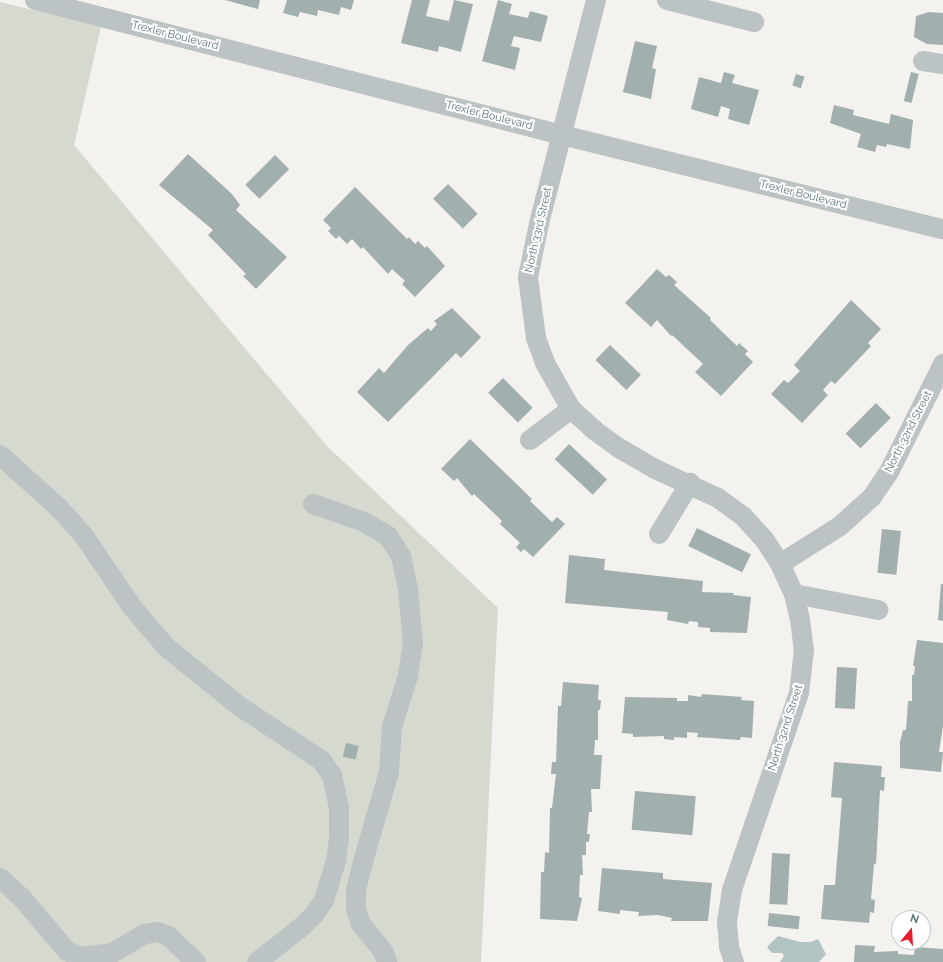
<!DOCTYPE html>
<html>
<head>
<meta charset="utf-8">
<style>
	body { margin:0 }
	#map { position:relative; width:943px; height:962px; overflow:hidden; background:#f4f2ef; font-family:Raleway,sans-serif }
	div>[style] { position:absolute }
	.green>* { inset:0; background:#d5d9ce }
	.water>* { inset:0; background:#b1c4c3 }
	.building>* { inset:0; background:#a1afaf; transform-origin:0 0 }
	.minor>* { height:20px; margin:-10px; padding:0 10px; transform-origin:10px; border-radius:10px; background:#bcc3c4 }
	span { translate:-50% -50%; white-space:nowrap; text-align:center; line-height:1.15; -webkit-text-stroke:4px #fff; paint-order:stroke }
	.street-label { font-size:11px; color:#5e787b }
	.north { position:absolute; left:891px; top:910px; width:40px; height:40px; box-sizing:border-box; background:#fff; border:1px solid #bfc9ca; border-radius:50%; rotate:18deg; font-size:11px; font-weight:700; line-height:16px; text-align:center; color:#5e787b }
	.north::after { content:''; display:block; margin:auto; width:14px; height:18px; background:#e61d2d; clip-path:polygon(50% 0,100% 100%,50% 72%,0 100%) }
</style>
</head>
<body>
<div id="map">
	<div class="green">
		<i style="clip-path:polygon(0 2px,101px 27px,74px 145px,328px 447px,498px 608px,481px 962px,0 962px)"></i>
	</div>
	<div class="water">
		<i style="clip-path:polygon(778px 936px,800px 942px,811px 942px,818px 939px,826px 954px,819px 962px,780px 962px,784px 956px,782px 953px,772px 953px,767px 947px)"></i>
	</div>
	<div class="building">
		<i style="clip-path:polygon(225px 0,260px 0,258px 9px)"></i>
		<i style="clip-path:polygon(287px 0,354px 0,351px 10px,341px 7px,339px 15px,318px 10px,317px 16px,300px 12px,298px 17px,283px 13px)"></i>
		<i style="clip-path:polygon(412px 0,430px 0,426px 16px,449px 21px,454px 0,473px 4px,461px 52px,439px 46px,438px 52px,401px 43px)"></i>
		<i style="clip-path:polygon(498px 0,512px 4px,509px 14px,528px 18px,530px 11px,548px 16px,541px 42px,514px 36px,511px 46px,520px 48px,515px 70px,482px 61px)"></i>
		<i style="clip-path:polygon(929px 12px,943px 13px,943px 45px,927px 44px,914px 37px,916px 16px)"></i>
		<i style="clip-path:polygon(635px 41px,657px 46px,652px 68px,656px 69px,651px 99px,623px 92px)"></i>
		<i style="clip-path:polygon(724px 72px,735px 75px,732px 83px,759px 90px,749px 125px,728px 119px,730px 109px,721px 106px,718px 117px,691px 109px,699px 77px,721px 83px)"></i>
		<i style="left:911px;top:72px;width:8px;height:30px;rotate:14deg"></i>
		<i style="left:796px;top:74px;width:9px;height:12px;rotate:18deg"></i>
		<i style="clip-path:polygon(834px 105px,854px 110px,853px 115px,889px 124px,891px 114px,913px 120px,910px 149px,887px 144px,886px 147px,877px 145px,875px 152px,857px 147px,861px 134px,830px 123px)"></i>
		<i style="clip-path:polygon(188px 154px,232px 194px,240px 205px,236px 210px,287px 257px,256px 289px,243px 276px,246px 274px,208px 235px,213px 230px,159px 185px)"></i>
		<i style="left:275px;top:155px;width:20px;height:42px;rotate:45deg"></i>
		<i style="left:448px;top:184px;width:42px;height:21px;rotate:45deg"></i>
		<i style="clip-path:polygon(355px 187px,407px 239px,409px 237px,415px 244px,418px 241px,425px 248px,427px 246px,445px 266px,415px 297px,402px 284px,405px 281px,392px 269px,388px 274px,363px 247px,361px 249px,352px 239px,347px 244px,339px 236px,336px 239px,328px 231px,331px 228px,323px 220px)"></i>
		<i style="clip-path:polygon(657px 269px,666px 277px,669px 275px,677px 282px,674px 285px,711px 318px,710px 320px,737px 346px,739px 343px,748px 351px,745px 354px,753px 362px,721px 396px,695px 372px,703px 364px,672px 335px,671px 336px,657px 320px,651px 327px,625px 303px)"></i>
		<i style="clip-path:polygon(851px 300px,881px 329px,868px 343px,871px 346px,835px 384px,831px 381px,823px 390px,828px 395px,802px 423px,771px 394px,784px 380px,788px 383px,800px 371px,794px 365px)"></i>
		<i style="clip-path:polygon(452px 308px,481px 337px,461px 358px,456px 353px,388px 422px,357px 392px,379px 368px,384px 373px,408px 345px,428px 328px,431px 331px,437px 324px,434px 321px)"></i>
		<i style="left:610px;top:345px;width:43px;height:21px;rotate:44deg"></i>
		<i style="left:503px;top:378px;width:42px;height:21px;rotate:45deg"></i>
		<i style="left:876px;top:403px;width:21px;height:43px;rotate:45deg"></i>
		<i style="clip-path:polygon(470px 439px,532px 499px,530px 501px,552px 522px,557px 517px,565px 524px,533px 557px,524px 549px,521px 552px,516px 547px,520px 543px,500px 524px,502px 521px,474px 494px,472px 496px,457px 478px,454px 481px,441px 469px)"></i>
		<i style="left:569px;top:444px;width:52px;height:21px;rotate:43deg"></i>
		<i style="left:697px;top:528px;width:60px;height:20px;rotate:26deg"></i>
		<i style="left:882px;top:529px;width:19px;height:44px;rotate:6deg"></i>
		<i style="clip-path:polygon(569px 555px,605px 559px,604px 570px,703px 581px,702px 592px,734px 593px,733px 595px,751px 597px,747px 633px,710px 632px,710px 628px,698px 627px,698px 622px,689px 621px,688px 624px,667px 620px,668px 612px,565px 603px)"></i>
		<i style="clip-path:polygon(941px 584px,943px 584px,943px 621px,938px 620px)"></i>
		<i style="clip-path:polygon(917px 640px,943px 643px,943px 726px,939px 752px,943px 752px,941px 772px,900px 768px,900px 742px,903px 730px,906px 730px,908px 701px,912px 701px,912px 675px,914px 675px,915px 666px,913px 666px)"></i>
		<i style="left:837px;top:667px;width:20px;height:41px;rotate:3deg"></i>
		<i style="clip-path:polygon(563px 682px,599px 685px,598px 700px,601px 700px,600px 710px,598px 710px,598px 740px,595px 740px,594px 755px,602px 755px,600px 789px,591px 789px,592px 812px,589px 812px,587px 834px,590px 834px,589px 842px,586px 842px,586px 855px,582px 855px,583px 875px,580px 875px,579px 897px,582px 898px,577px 921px,540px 919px,541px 872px,544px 872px,545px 852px,549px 853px,550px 808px,552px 808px,556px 774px,551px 774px,552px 762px,556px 762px,558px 706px,561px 706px)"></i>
		<i style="clip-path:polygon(702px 694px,742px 697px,741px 700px,754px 701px,752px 738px,741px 737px,740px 740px,697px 737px,698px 733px,687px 732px,687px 738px,674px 737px,674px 740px,664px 739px,664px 736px,633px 737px,633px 734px,622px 733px,625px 697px,677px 698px,677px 701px,688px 701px,688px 695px,701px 697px)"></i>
		<i style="left:346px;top:743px;width:13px;height:14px;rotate:13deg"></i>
		<i style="clip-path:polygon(834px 762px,882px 766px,881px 777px,885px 777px,884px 791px,880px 790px,876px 864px,874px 864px,871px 899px,875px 900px,874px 913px,870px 912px,869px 923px,821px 919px,824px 885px,835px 885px,842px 798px,831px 797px)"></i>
		<i style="left:635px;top:791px;width:61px;height:39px;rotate:5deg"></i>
		<i style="left:772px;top:853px;width:18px;height:51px;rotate:3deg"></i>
		<i style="clip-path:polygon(602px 868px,663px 873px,663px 879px,712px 883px,708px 921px,671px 921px,672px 918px,658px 915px,638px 916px,639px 912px,620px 910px,620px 914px,598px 911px)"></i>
		<i style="left:769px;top:913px;width:31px;height:13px;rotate:6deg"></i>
		<i style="clip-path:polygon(855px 945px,875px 946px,874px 952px,898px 951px,898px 954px,914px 955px,915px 947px,943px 949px,943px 962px,854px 962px)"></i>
	</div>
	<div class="minor">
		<i style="left:35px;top:0;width:544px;rotate:14.37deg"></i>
		<i style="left:562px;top:135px;width:392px;rotate:13.9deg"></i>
		<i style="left:596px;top:0;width:231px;rotate:104.3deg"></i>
		<i style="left:539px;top:224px;width:54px;rotate:101.7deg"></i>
		<i style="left:528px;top:277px;width:62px;rotate:82.5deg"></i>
		<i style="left:536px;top:338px;width:27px;rotate:70deg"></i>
		<i style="left:545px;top:363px;width:53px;rotate:60.5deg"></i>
		<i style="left:571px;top:409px;width:31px;rotate:42deg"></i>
		<i style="left:594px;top:430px;width:31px;rotate:36deg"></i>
		<i style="left:619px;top:448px;width:42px;rotate:30.3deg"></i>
		<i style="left:655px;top:469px;width:69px;rotate:24.7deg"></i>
		<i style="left:718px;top:498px;width:31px;rotate:36deg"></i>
		<i style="left:743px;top:516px;width:31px;rotate:48deg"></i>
		<i style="left:764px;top:539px;width:30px;rotate:57deg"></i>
		<i style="left:780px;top:564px;width:33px;rotate:65deg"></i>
		<i style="left:794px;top:594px;width:26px;rotate:77deg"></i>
		<i style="left:800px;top:619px;width:31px;rotate:83deg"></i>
		<i style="left:804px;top:650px;width:43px;rotate:96.6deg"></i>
		<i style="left:799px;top:693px;width:208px;rotate:108.8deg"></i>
		<i style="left:732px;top:890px;width:33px;rotate:99deg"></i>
		<i style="left:727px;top:923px;width:24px;rotate:85deg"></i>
		<i style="left:729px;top:947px;width:16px;rotate:72deg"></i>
		<i style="left:667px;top:0;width:90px;rotate:14.2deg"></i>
		<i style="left:923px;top:61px;width:20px;rotate:9deg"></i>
		<i style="left:530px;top:440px;width:51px;rotate:-37.1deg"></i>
		<i style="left:0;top:455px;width:79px;rotate:41.9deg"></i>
		<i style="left:59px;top:508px;width:38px;rotate:48deg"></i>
		<i style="left:84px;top:536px;width:86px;rotate:55.9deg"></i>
		<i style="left:132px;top:607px;width:52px;rotate:49.6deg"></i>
		<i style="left:166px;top:647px;width:94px;rotate:38.9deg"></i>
		<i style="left:239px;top:706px;width:98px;rotate:33.4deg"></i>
		<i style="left:321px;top:760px;width:19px;rotate:54deg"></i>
		<i style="left:332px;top:775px;width:33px;rotate:78deg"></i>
		<i style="left:339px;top:807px;width:31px;rotate:90deg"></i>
		<i style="left:339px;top:838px;width:23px;rotate:97deg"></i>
		<i style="left:336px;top:861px;width:41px;rotate:107.1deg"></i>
		<i style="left:324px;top:900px;width:18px;rotate:124deg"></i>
		<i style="left:314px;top:915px;width:21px;rotate:137deg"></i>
		<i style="left:299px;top:929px;width:53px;rotate:141.8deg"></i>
		<i style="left:313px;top:504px;width:54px;rotate:19.4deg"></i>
		<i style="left:364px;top:522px;width:28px;rotate:30deg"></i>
		<i style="left:388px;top:536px;width:24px;rotate:57deg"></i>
		<i style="left:401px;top:556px;width:35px;rotate:78deg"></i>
		<i style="left:408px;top:590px;width:53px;rotate:84.6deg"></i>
		<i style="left:413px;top:643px;width:33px;rotate:99deg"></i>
		<i style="left:408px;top:676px;width:53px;rotate:107.4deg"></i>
		<i style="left:392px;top:727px;width:45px;rotate:93.8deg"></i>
		<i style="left:389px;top:772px;width:90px;rotate:106.2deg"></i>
		<i style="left:364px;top:858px;width:34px;rotate:104deg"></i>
		<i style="left:356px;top:891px;width:18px;rotate:90deg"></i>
		<i style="left:356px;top:909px;width:16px;rotate:72deg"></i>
		<i style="left:361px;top:924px;width:35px;rotate:51deg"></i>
		<i style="left:383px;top:951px;width:12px;rotate:70deg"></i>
		<i style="left:659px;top:534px;width:60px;rotate:-58.7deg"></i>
		<i style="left:780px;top:564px;width:71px;rotate:-32.3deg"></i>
		<i style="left:840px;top:526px;width:43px;rotate:-42.2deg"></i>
		<i style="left:872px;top:497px;width:30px;rotate:-56deg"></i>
		<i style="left:889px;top:472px;width:121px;rotate:-63.4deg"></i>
		<i style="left:794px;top:594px;width:86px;rotate:10.7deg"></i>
		<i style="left:0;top:878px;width:30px;rotate:42deg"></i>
		<i style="left:22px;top:898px;width:70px;rotate:49.7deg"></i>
		<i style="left:67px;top:951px;width:15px;rotate:23deg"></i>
		<i style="left:81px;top:957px;width:31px;rotate:-7deg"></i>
		<i style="left:112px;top:953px;width:38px;rotate:-30deg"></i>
		<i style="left:145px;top:934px;width:13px;rotate:-9deg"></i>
		<i style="left:158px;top:932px;width:11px;rotate:22deg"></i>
		<i style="left:168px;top:936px;width:38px;rotate:43deg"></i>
	</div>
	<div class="street-label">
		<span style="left:175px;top:36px;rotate:14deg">Trexler Boulevard</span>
		<span style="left:489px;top:116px;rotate:14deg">Trexler Boulevard</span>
		<span style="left:803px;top:195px;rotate:14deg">Trexler Boulevard</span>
		<span style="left:539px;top:230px;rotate:-77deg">North 33rd Street</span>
		<span style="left:909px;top:432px;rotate:-63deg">North 32nd Street</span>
		<span style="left:786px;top:728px;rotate:-72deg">North 32nd Street</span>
	</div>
	<div class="north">N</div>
</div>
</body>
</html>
